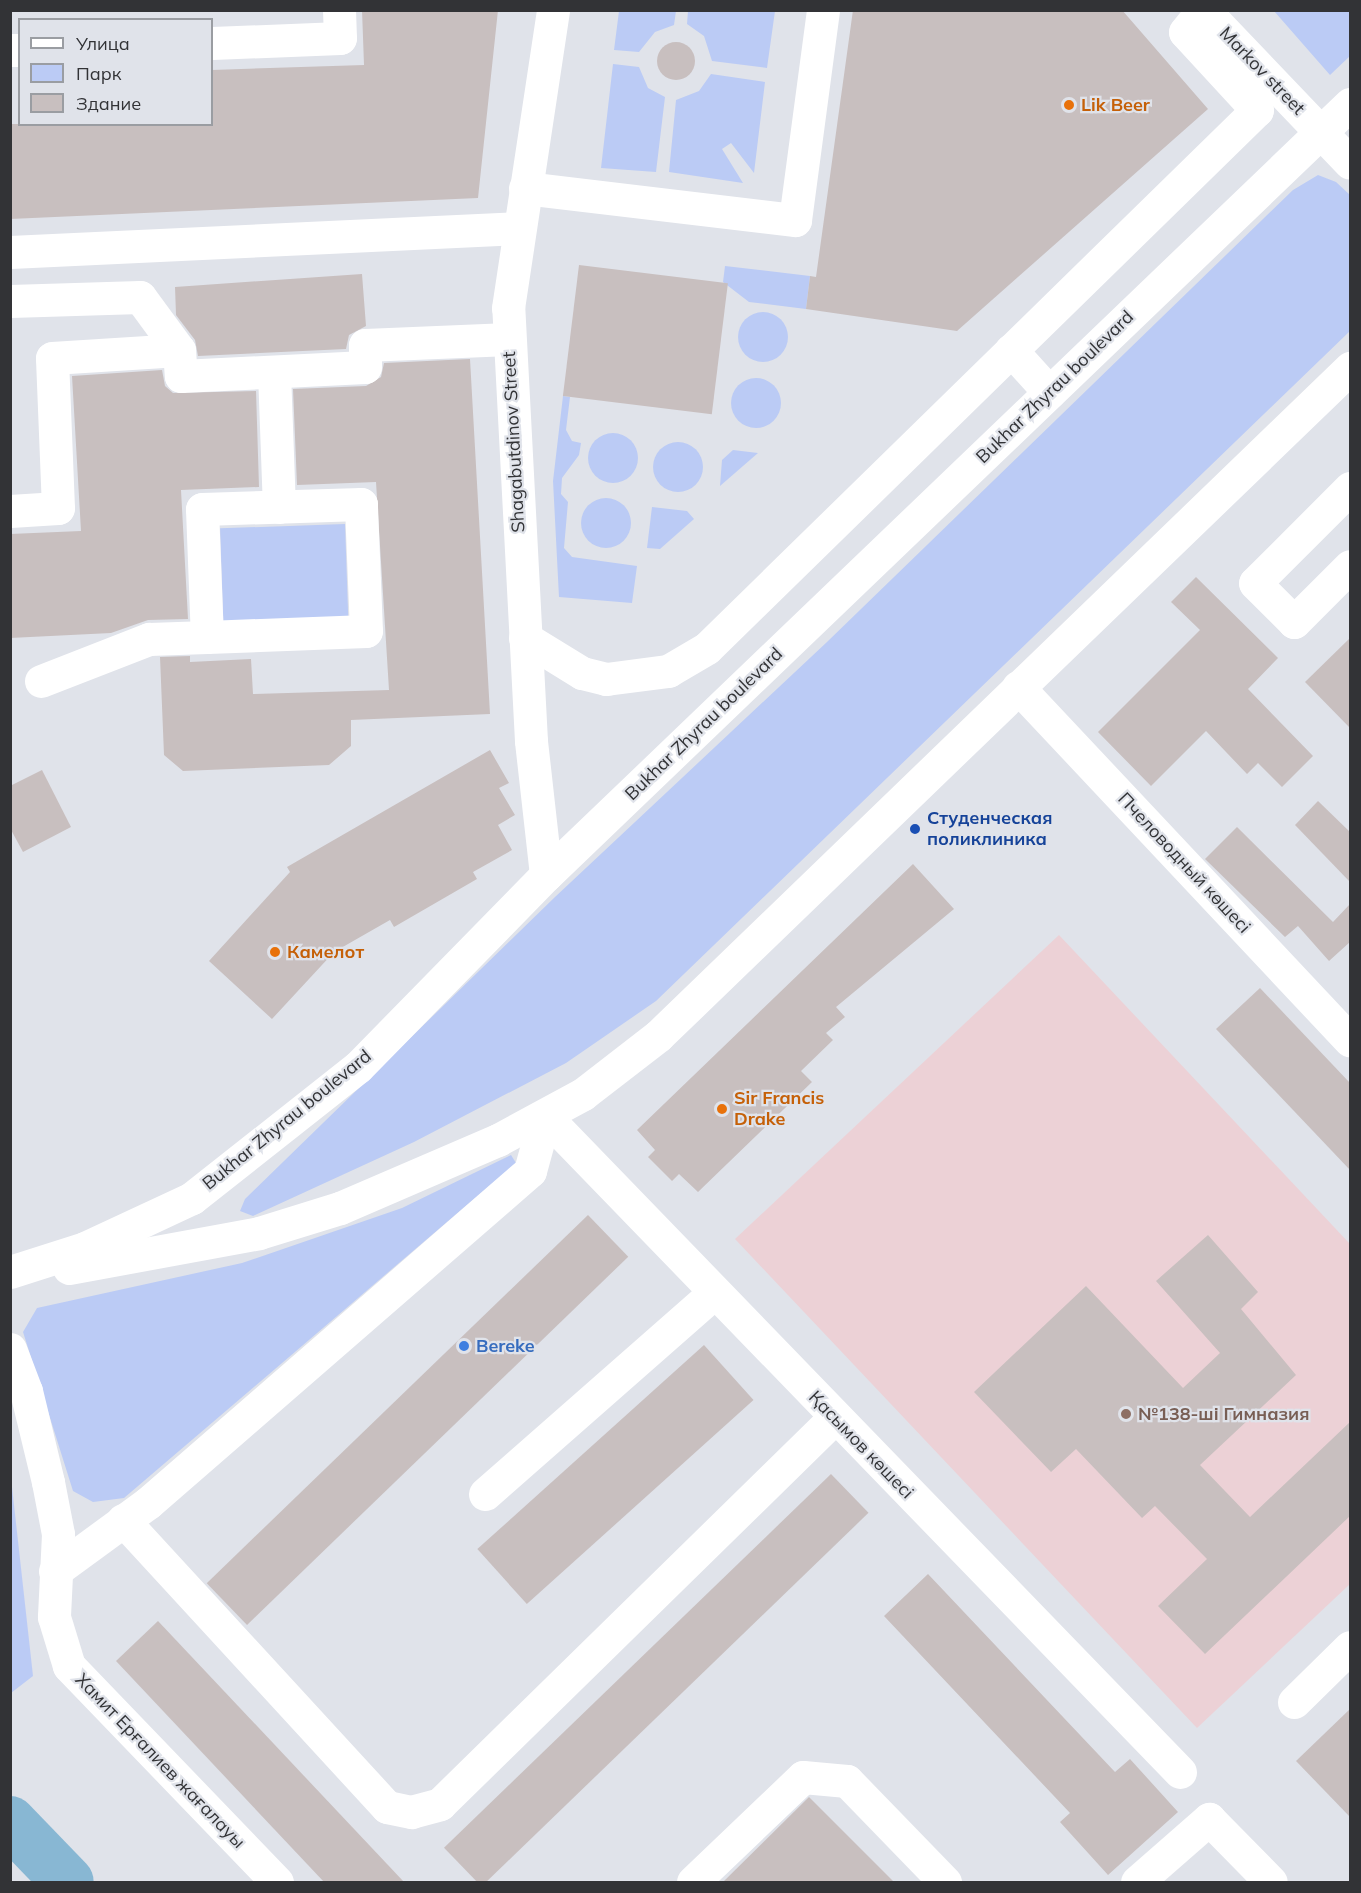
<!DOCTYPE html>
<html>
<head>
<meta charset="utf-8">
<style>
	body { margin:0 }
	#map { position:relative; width:1361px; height:1893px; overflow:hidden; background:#e0e3ea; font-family:Mulish,sans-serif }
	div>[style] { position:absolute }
	.education>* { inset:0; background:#ecd1d6 }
	.green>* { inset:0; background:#bbcbf5; transform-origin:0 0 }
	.round { border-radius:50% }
	.river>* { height:52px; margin:-26px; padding:0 26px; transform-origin:26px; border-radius:26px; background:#88b7d3 }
	.building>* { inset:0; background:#c8bfbf; transform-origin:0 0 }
	.minor>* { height:33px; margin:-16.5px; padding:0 16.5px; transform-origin:16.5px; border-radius:16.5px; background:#fff }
	.dots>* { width:16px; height:16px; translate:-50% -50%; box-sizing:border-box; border:3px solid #e0e3ea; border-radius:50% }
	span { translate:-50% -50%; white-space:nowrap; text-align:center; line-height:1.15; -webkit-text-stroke:4.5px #e0e3ea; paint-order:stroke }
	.street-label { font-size:18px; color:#323336 }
	.food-label { font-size:18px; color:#c56008; font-weight:700 }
	.left { translate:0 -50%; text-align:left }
	.transit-label { font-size:18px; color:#164399; font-weight:700 }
	.shop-label { font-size:18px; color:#366cbe; font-weight:700 }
	.education-label { font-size:18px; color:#785e54; font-weight:700 }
	.frame { position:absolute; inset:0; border:12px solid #323336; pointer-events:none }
	.legend { position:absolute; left:18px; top:18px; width:195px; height:108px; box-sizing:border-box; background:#e0e3ea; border:2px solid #9a9da2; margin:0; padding:8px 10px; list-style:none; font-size:18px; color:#323336 }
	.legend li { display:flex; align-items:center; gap:12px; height:30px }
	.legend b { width:30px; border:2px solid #9a9da2 }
</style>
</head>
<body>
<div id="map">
	<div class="education">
		<i style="clip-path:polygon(1059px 935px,1350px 1244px,1350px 1584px,1197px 1728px,735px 1239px)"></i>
	</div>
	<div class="green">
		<i style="clip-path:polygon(619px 11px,676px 11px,674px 25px,655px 32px,639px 52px,614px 50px)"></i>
		<i style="clip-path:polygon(688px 11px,775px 11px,767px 68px,712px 61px,704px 36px,687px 24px)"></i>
		<i style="clip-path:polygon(1274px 11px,1350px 11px,1350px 56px,1330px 75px)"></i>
		<i style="clip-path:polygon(613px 64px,639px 67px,648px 88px,665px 97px,656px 172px,601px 168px)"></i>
		<i style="clip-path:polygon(711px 74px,765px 82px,754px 173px,731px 143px,722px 149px,743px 183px,669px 172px,676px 100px,699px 91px)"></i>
		<i style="clip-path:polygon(1318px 175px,1336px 182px,1350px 195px,1350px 331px,656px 1001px,566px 1063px,414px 1142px,253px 1216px,240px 1211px,245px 1199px,555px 897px,827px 642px,1293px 190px)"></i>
		<i style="clip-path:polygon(725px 266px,810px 276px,806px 309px,749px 302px,723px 282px)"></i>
		<i class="round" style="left:738px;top:312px;width:50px;height:50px"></i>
		<i class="round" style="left:731px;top:378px;width:50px;height:50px"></i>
		<i style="clip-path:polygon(563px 396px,570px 397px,566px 430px,572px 441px,581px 443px,579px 455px,562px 478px,561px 494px,568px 502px,564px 548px,572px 557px,637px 566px,632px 603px,559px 597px,553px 481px)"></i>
		<i class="round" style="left:588px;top:433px;width:50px;height:50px"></i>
		<i class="round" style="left:653px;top:442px;width:50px;height:50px"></i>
		<i style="clip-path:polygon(733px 450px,758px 453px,720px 486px,722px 460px)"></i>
		<i class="round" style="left:581px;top:498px;width:50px;height:50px"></i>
		<i style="clip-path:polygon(652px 507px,687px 511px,694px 519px,660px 549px,647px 548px)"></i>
		<i style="left:345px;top:524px;width:97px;height:125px;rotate:88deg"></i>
		<i style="clip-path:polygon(511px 1155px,516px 1163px,124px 1498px,93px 1502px,73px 1491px,23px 1332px,37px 1308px,242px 1263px,402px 1208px)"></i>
		<i style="clip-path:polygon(11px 1478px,33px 1676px,11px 1693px,10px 1693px)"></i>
	</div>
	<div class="river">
		<i style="left:10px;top:1822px;width:83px;rotate:46deg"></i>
	</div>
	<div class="building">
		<i style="clip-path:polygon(362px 10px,498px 10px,478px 198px,10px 219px,10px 124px,212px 124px,212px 70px,364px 65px)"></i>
		<i style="clip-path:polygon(853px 10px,1122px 10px,1208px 109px,957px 331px,806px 309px,810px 276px,816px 277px)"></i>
		<i class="round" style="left:657px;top:42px;width:38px;height:38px"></i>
		<i style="left:579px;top:265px;width:150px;height:132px;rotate:7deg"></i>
		<i style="clip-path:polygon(362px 274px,366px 326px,349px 335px,346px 349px,198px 356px,195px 340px,176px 315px,175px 287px)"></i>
		<i style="clip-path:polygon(470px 359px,490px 714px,351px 720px,351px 746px,329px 765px,183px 771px,164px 755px,160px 657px,190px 656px,190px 662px,251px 659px,253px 694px,389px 690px,376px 482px,297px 485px,293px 389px,366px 386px,381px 377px,384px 363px)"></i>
		<i style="clip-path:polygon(162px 370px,165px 386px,173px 393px,256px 391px,259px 487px,181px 490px,188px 619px,148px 620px,111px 633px,10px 638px,10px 534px,81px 531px,72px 376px)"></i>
		<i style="clip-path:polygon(1196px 577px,1278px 658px,1248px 689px,1313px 756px,1282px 787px,1258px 763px,1247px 774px,1206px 731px,1151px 786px,1098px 732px,1200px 630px,1171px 602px)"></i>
		<i style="clip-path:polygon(1350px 638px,1350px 728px,1305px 682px)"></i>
		<i style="clip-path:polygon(490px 750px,509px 783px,499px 788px,515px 815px,498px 825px,512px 850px,473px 872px,477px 879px,394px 927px,390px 920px,334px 952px,272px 1019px,209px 961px,290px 872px,287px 867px)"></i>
		<i style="clip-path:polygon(42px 770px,71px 827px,23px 852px,10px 828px,10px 786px)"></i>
		<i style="clip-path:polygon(1318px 801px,1350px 832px,1350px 882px,1295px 825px)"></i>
		<i style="clip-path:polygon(1237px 827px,1333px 922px,1350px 904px,1350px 942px,1329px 961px,1298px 926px,1285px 937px,1205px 859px)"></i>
		<i style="clip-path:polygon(913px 864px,954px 909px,836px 1007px,845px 1017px,826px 1033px,833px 1040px,801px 1071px,812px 1082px,698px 1192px,679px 1174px,672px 1181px,648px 1157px,655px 1150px,637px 1130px)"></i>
		<i style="clip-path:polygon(1260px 988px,1350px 1083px,1350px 1170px,1216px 1029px)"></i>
		<i style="left:588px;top:1215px;width:58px;height:530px;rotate:46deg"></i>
		<i style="clip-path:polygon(1208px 1235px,1258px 1292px,1241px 1309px,1296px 1375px,1200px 1465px,1250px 1517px,1350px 1422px,1350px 1516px,1205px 1654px,1158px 1606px,1207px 1559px,1155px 1506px,1142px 1518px,1076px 1449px,1051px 1472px,974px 1392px,1086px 1286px,1183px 1388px,1220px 1353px,1156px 1281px)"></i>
		<i style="left:704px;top:1345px;width:74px;height:305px;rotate:48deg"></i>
		<i style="left:831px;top:1474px;width:54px;height:538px;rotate:46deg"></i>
		<i style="clip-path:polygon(928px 1574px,1115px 1772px,1130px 1759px,1178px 1812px,1108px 1875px,1060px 1822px,1070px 1813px,884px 1616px)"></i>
		<i style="clip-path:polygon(158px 1621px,404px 1882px,324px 1882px,116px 1661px)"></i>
		<i style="clip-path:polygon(1350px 1709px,1350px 1817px,1296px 1761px)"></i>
		<i style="clip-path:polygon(809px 1797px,894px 1882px,723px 1882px)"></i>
	</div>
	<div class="minor">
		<i style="left:1204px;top:10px;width:211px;rotate:46.3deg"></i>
		<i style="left:212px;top:43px;width:128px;rotate:-2.2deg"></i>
		<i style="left:340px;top:38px;width:28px;rotate:-92deg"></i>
		<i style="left:10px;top:50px;width:10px"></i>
		<i style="left:525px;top:188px;width:272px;rotate:6.8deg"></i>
		<i style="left:795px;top:220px;width:212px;rotate:-82.4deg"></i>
		<i style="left:10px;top:252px;width:510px;rotate:-2.7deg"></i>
		<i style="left:10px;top:301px;width:130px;rotate:-1.8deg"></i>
		<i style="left:140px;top:297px;width:66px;rotate:53.7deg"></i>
		<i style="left:1011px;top:350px;width:57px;rotate:47.9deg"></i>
		<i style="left:274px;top:372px;width:135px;rotate:87.9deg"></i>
		<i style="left:1350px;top:488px;width:134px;rotate:135deg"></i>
		<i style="left:1255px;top:583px;width:55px;rotate:45deg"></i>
		<i style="left:1294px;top:622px;width:79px;rotate:-45deg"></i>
		<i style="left:10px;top:511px;width:48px;rotate:-3.6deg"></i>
		<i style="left:58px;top:508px;width:150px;rotate:-92.3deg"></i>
		<i style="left:52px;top:358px;width:127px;rotate:-3.6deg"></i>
		<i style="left:179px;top:350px;width:26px;rotate:86deg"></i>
		<i style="left:181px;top:376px;width:184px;rotate:-2.8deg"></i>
		<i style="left:365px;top:367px;width:22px;rotate:-90deg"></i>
		<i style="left:365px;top:345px;width:144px;rotate:-2.4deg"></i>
		<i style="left:525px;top:638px;width:67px;rotate:31.6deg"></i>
		<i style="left:582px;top:673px;width:25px;rotate:14deg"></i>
		<i style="left:606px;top:679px;width:63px;rotate:-7.4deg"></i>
		<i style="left:668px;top:671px;width:45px;rotate:-30.5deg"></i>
		<i style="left:707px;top:648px;width:769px;rotate:-44.37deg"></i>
		<i style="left:1257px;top:110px;width:106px;rotate:-132.7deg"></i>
		<i style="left:1185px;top:32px;width:28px;rotate:-51deg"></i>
		<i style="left:41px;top:681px;width:116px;rotate:-21.3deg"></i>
		<i style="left:149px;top:639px;width:58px;rotate:-2deg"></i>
		<i style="left:207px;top:637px;width:159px;rotate:-2.2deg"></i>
		<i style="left:366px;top:631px;width:127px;rotate:-92.3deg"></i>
		<i style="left:361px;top:504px;width:159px;rotate:178.2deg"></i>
		<i style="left:202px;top:509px;width:128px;rotate:87.8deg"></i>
		<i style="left:1018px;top:687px;width:485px;rotate:46.8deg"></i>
		<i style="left:546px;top:875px;width:135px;rotate:-96.4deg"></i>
		<i style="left:531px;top:741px;width:434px;rotate:-93deg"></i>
		<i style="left:508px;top:308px;width:301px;rotate:-81.4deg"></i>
		<i style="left:545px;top:1116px;width:913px;rotate:45.93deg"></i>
		<i style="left:69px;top:1268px;width:193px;rotate:-10.4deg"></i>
		<i style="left:259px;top:1233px;width:85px;rotate:-17.2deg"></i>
		<i style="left:340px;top:1208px;width:172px;rotate:-23.3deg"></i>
		<i style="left:498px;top:1140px;width:97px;rotate:-28.4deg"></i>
		<i style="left:583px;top:1094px;width:95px;rotate:-37.7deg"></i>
		<i style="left:658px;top:1036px;width:962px;rotate:-43.99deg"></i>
		<i style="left:10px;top:1272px;width:79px;rotate:-17.7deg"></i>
		<i style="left:85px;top:1248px;width:118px;rotate:-25deg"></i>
		<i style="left:192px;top:1198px;width:211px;rotate:-38.3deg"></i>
		<i style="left:358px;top:1067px;width:269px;rotate:-45.6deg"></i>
		<i style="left:546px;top:875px;width:1114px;rotate:-43.8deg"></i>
		<i style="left:10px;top:1349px;width:45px;rotate:69.1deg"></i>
		<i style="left:26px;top:1391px;width:94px;rotate:76.4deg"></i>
		<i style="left:48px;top:1482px;width:53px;rotate:79.1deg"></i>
		<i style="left:58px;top:1534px;width:83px;rotate:92.8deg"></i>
		<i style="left:54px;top:1617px;width:51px;rotate:73deg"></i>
		<i style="left:69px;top:1666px;width:300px;rotate:46.1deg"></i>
		<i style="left:485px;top:1494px;width:305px;rotate:-41.3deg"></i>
		<i style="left:123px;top:1520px;width:390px;rotate:47.4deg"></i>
		<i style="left:387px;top:1807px;width:25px;rotate:12deg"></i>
		<i style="left:411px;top:1812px;width:30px;rotate:-15deg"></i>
		<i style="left:440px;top:1804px;width:553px;rotate:-44.41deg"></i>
		<i style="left:55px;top:1571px;width:115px;rotate:-36.2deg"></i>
		<i style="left:148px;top:1503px;width:506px;rotate:-40.99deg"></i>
		<i style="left:530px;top:1171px;width:57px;rotate:-74.7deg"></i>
		<i style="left:1294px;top:1702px;width:78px;rotate:-44.5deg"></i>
		<i style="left:693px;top:1882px;width:152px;rotate:-43.7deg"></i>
		<i style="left:803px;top:1777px;width:44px;rotate:5.2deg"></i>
		<i style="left:847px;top:1781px;width:141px;rotate:45.9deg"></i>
		<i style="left:1137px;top:1882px;width:96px;rotate:-41.2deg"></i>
		<i style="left:1209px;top:1819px;width:88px;rotate:45.5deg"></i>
	</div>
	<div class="dots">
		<i style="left:1069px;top:105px;background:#e8710a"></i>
		<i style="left:915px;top:829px;background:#1a4fb4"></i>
		<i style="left:275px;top:952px;background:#e8710a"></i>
		<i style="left:722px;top:1109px;background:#e8710a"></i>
		<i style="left:464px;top:1346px;background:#3f7fe0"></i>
		<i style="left:1126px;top:1414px;background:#8d6e63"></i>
	</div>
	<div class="street-label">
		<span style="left:1262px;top:71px;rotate:46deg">Markov street</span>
		<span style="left:1055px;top:387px;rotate:-44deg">Bukhar Zhyrau boulevard</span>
		<span style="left:514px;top:442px;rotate:-93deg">Shagabutdinov Street</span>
		<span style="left:704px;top:724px;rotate:-44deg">Bukhar Zhyrau boulevard</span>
		<span style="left:1184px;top:863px;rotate:47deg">Пчеловодный көшесі</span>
		<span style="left:287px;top:1120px;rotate:-39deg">Bukhar Zhyrau boulevard</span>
		<span style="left:861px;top:1445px;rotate:46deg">Қасымов көшесі</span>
		<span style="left:160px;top:1761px;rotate:46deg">Хамит Ерғалиев жағалауы</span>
	</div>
	<div class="food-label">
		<span class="left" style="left:1081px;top:105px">Lik Beer</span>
		<span class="left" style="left:287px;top:952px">Камелот</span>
		<span class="left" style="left:734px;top:1109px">Sir Francis<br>Drake</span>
	</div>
	<div class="transit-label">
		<span class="left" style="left:927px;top:829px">Студенческая<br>поликлиника</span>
	</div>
	<div class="shop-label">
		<span class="left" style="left:476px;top:1346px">Bereke</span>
	</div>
	<div class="education-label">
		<span class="left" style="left:1138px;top:1414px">№138-ші Гимназия</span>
	</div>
	<div class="frame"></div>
	<ul class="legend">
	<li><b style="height:8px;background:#fff"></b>Улица</li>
	<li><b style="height:16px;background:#bbcbf5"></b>Парк</li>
	<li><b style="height:16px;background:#c8bfbf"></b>Здание</li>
	</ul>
</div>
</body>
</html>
